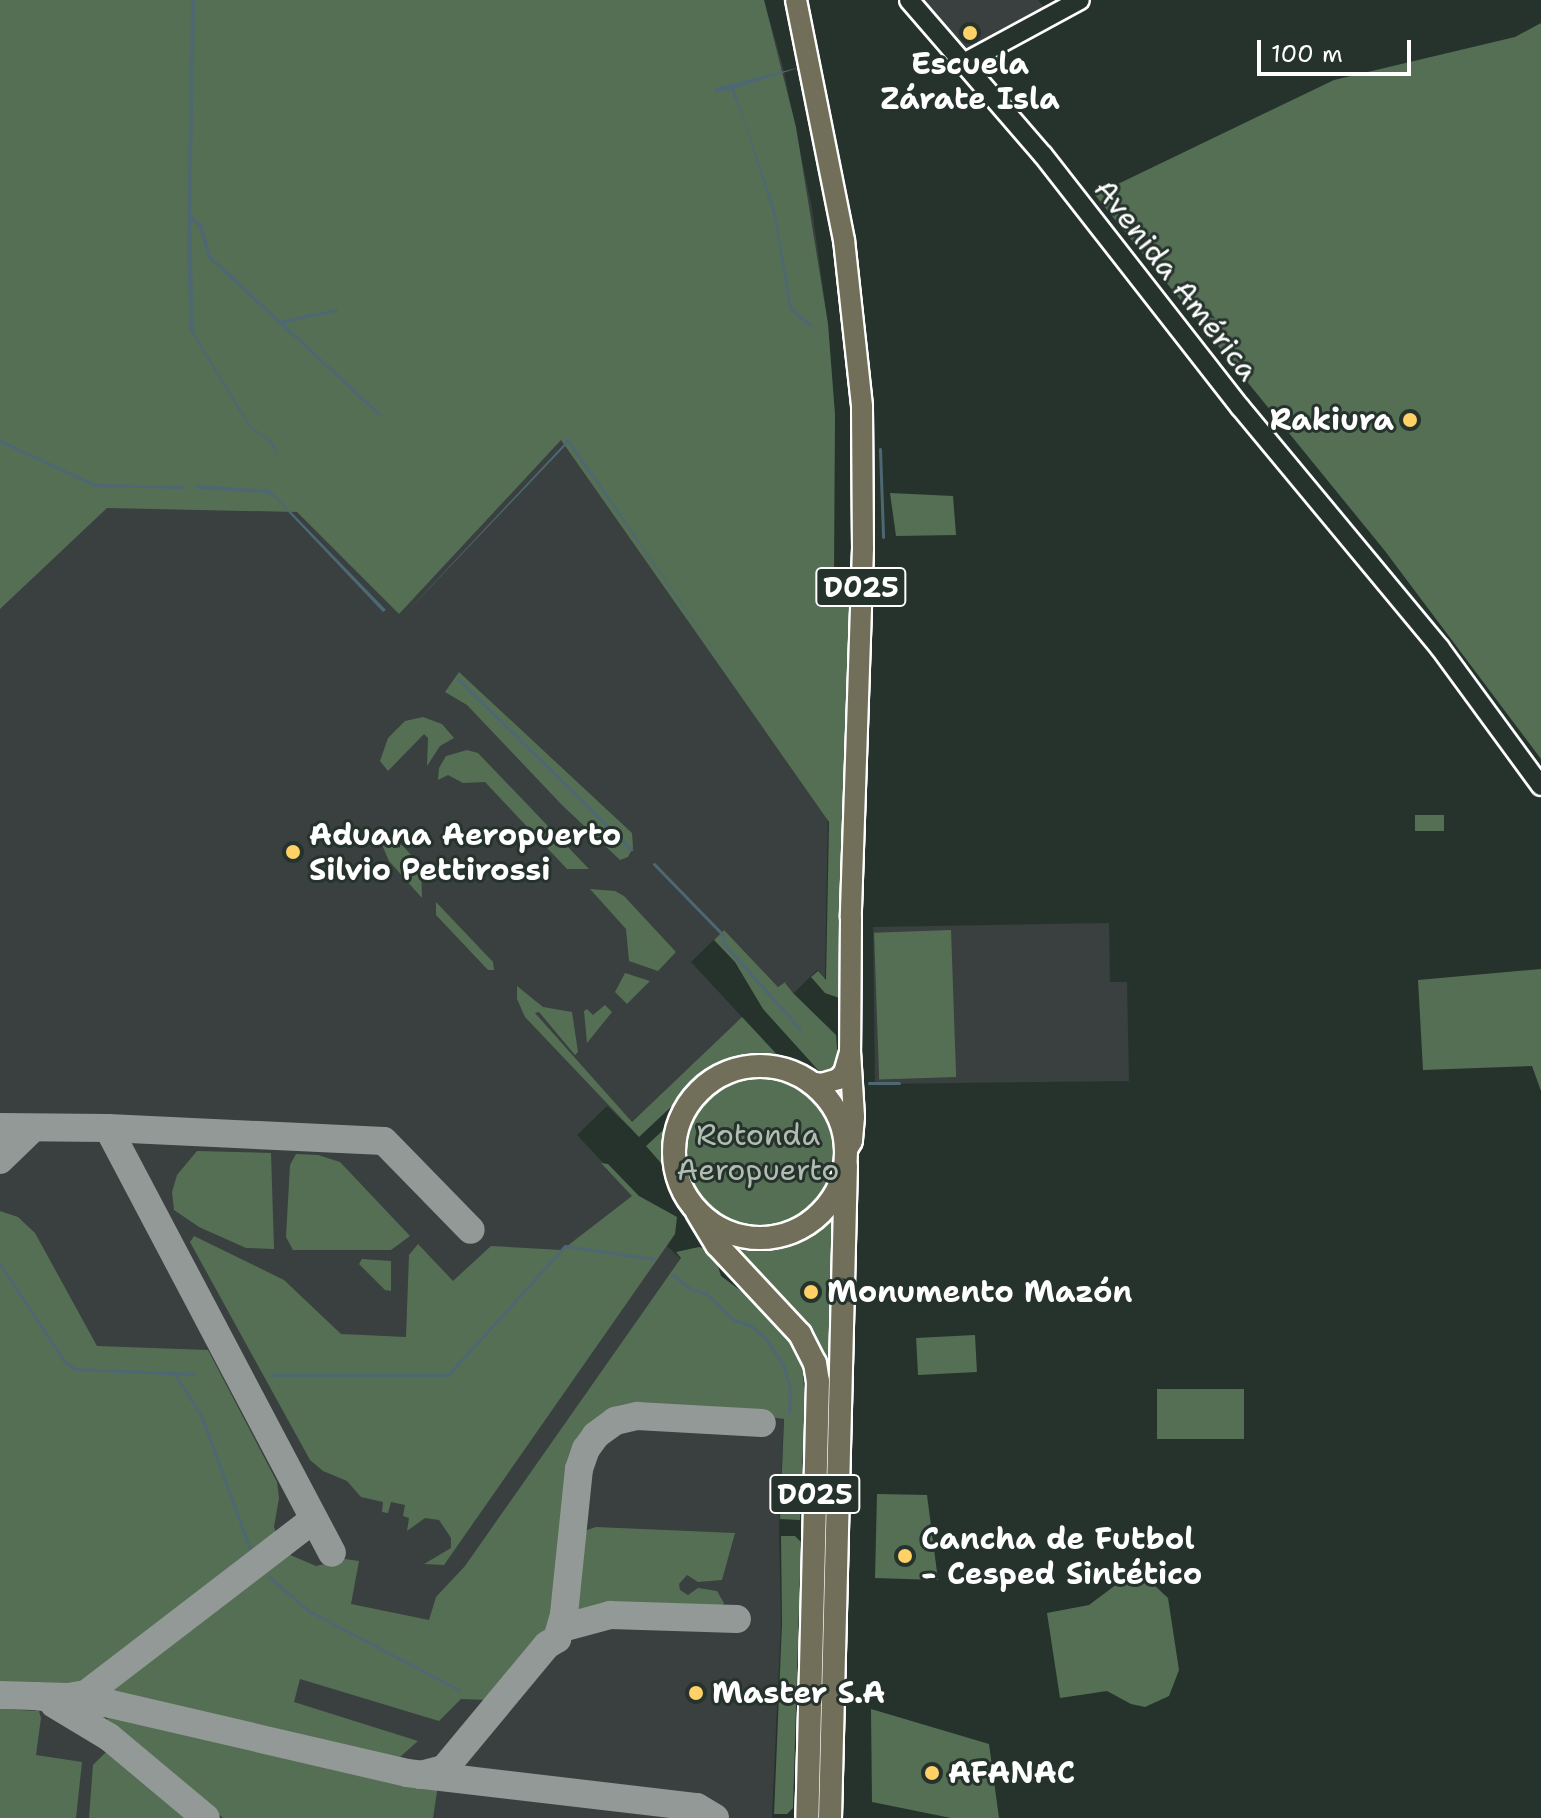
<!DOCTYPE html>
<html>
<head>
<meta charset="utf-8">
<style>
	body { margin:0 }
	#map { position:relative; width:1541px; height:1818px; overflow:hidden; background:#26332d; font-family:"Shantell Sans",sans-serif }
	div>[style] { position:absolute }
	.built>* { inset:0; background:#39403f }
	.green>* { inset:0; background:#556f55; transform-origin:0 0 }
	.round { border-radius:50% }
	.water>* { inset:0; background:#4e6873 }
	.stream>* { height:3px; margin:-1.5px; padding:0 1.5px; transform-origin:1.5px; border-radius:1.5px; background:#4e6873 }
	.taxiway>* { height:28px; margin:-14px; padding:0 14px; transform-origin:14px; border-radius:14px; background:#929996 }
	.roads { filter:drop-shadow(2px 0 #fff) drop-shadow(-2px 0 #fff) drop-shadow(0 2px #fff) drop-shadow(0 -2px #fff) }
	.secondary>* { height:18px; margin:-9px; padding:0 9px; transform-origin:9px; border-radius:9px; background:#26332d }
	.primary>* { height:20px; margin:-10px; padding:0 10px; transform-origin:10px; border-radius:10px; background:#716e59 }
	.highway>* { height:22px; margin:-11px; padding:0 11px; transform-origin:11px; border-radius:11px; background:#716e59 }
	.highway>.ring { margin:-11px; padding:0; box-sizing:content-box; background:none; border:22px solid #716e59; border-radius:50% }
	.dots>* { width:22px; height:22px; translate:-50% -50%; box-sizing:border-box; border:4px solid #26332d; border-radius:50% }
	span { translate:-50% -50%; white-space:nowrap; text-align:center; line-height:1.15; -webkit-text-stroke:6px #26332d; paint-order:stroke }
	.shield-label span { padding:2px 6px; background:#26332d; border:2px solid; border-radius:6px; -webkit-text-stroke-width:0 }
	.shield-label { font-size:28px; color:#fff; font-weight:700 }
	.poi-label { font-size:30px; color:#fff; font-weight:700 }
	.right { translate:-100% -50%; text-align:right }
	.left { translate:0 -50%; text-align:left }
	.street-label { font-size:30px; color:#fff }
	.park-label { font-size:30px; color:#b2beb2 }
	.scale { position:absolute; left:1257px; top:40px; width:154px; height:36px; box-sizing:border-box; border:4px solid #fff; border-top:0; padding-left:10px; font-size:24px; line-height:28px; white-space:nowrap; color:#fff; -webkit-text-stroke:6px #26332d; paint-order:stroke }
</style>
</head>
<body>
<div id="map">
	<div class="built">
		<i style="clip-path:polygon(0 0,764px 0,783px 67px,812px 209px,828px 324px,835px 415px,825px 980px,817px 970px,794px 993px,778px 987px,724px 930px,691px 962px,742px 1017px,628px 1126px,607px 1106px,577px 1135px,673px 1237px,667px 1246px,704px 1281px,784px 1410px,779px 1528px,781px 1622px,772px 1818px,0 1818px)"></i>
		<i style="clip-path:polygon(912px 0,1038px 0,1044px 7px,959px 58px)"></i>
		<i style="clip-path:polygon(1109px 923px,1110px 982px,1127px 982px,1129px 1081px,875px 1084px,873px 927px)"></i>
	</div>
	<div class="green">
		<i style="clip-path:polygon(0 0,764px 0,796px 127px,828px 324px,835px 415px,834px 577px,855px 578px,842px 999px,825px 993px,811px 977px,818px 971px,826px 980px,829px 822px,561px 440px,399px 614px,297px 512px,107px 508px,0 609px)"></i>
		<i style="clip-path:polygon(1541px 23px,1541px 759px,1385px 551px,1095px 195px,1334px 80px,1515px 37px)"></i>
		<i style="clip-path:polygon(890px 493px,953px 496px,956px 535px,896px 536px)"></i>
		<i style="clip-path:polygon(459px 672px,632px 833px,633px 847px,628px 857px,620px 860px,562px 805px,467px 705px,445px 692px)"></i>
		<i style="clip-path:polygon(423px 717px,442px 724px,454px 738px,440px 746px,427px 766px,428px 738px,424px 734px,388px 771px,380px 761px,388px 738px,405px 721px)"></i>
		<i style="clip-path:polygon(467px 750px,478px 753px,589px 869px,567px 869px,485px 782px,463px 783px,448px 775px,438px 780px,439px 768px,446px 756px)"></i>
		<i style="left:1415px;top:815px;width:29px;height:16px"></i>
		<i style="clip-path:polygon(379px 838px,384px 843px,391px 839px,403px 846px,421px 866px,422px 898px,389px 861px)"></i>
		<i style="clip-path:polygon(590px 889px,615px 891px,624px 896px,676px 952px,658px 971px,629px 961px,626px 929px)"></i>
		<i style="clip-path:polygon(436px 902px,493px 962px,494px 970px,488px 970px,436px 915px)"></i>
		<i style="clip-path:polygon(724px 930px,778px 987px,787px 981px,785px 983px,793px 993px,836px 1035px,838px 1060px,834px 1070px,819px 1071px,763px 1009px,735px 962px,714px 940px)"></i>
		<i style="left:951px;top:930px;width:147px;height:77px;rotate:88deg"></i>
		<i style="clip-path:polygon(1541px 969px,1541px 1091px,1532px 1066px,1423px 1070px,1418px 980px)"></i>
		<i style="clip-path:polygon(625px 973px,650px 981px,627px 1004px,615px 992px)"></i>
		<i style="clip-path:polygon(517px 986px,543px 1007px,572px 1012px,578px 1052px,575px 1055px,539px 1012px,535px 1013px,632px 1122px,742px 1017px,784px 1062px,745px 1061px,715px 1070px,689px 1090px,639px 1137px,525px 1017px,517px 999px)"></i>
		<i style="clip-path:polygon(605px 1005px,612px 1012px,587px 1043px,584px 1011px,587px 1009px,593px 1015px)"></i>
		<i class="round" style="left:678px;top:1072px;width:160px;height:160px"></i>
		<i style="clip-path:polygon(672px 1122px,666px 1148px,668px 1171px,646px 1146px)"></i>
		<i style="clip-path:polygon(197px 1151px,271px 1153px,274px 1249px,246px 1248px,199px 1227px,174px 1210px,172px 1192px,177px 1175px)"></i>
		<i style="clip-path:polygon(296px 1154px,318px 1155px,340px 1162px,410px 1236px,391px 1250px,293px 1250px,286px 1237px,290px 1165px)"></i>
		<i style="clip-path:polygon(601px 1163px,608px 1164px,639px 1196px,677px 1217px,675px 1234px,444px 1565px,424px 1564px,451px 1548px,451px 1538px,439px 1520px,425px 1518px,407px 1531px,409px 1518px,403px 1516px,405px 1505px,391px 1502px,388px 1513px,382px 1512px,383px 1502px,361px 1497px,347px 1481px,323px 1471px,310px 1460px,190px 1242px,194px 1236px,284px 1280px,341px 1334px,406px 1337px,409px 1255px,418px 1244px,453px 1281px,491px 1246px,562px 1250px,632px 1196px)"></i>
		<i style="clip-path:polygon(840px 1197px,825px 1818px,812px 1818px,825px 1377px,722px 1238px,757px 1245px,785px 1241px,817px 1225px)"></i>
		<i style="clip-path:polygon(0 1211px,18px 1217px,35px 1233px,97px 1346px,208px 1350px,277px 1482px,279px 1498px,274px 1527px,278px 1539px,271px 1548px,97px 1682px,79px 1689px,0 1682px)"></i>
		<i style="clip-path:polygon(699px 1247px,706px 1249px,717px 1263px,721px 1276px,753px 1300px,789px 1337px,802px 1357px,805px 1403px,800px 1520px,780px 1519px,784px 1419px,740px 1413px,617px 1408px,587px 1435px,571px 1472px,550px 1629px,489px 1700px,461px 1699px,439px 1721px,300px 1679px,294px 1702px,418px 1741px,392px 1764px,115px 1695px,114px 1686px,119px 1682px,288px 1554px,316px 1566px,345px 1559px,359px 1561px,351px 1604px,429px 1620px,436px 1597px,465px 1566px,681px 1258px,676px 1252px)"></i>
		<i style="clip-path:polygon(362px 1259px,391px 1261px,391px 1291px,385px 1290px,359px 1264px)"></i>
		<i style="left:975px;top:1335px;width:37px;height:59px;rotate:87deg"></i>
		<i style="left:1244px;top:1389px;width:50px;height:87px;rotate:90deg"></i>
		<i style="clip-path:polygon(877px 1494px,927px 1495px,938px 1580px,875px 1578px)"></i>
		<i style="clip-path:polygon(596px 1527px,735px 1533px,722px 1580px,698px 1582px,687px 1575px,679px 1584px,680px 1590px,688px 1595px,698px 1588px,717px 1591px,724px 1603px,718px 1610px,614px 1608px,577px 1616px,581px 1536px,587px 1530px)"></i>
		<i style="clip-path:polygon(781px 1536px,795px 1536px,801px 1542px,793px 1808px,787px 1814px,774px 1814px,782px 1623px)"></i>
		<i style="clip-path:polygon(1144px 1580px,1153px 1584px,1168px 1598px,1179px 1670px,1169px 1696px,1145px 1707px,1131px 1704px,1107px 1691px,1060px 1698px,1047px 1613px,1089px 1605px,1117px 1584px)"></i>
		<i style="clip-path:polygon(0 1709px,39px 1711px,41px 1718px,36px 1755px,82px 1762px,76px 1818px,0 1818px)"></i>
		<i style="clip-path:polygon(871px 1709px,989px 1744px,999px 1818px,951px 1818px,872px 1802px)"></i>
		<i style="clip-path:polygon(121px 1711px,438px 1785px,433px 1818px,223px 1818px,107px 1720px,110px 1712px)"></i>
		<i style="clip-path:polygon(105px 1753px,121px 1754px,130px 1759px,195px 1818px,89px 1818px,93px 1765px)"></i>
	</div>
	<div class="water">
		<i style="clip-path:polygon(191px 0,195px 0,191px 215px,202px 225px,211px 256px,381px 414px,379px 416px,208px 258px,199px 227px,191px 220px,194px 333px,251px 426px,272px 441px,280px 456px,265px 438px,249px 427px,190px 331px,187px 247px)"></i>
		<i style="clip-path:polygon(801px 67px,734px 89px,775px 210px,792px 308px,816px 328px,808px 326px,789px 309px,774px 217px,744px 121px,731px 90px,714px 92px,715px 88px)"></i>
		<i style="clip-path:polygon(563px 437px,571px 442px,735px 680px,568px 443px,402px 617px,566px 442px)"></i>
		<i style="clip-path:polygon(196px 485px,270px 490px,386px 610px,383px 612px,274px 497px,267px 493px,196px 489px)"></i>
	</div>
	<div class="stream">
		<i style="left:279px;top:322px;width:58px;rotate:-11.9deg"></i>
		<i style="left:0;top:441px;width:105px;rotate:24.9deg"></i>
		<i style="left:95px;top:485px;width:88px;rotate:1.3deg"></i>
		<i style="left:880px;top:449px;width:88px;rotate:88deg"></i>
		<i style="left:458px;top:679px;width:243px;rotate:44.5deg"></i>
		<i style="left:654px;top:864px;width:98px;rotate:45.8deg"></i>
		<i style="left:722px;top:934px;width:10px;rotate:79deg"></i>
		<i style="left:724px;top:944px;width:114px;rotate:48.2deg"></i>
		<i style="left:869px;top:1083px;width:30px"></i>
		<i style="left:0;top:1264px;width:116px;rotate:56.6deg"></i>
		<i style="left:64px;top:1361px;width:14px;rotate:36deg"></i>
		<i style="left:75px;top:1369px;width:119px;rotate:2.4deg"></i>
		<i style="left:673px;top:1275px;width:24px;rotate:38deg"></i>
		<i style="left:692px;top:1290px;width:16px;rotate:15deg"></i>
		<i style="left:707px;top:1294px;width:35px;rotate:45deg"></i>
		<i style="left:732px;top:1319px;width:20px;rotate:20deg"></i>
		<i style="left:751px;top:1326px;width:20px;rotate:41deg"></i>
		<i style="left:766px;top:1339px;width:31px;rotate:57deg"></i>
		<i style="left:783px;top:1365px;width:24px;rotate:73deg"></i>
		<i style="left:790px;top:1388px;width:24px;rotate:92deg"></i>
		<i style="left:173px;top:1372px;width:51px;rotate:56.9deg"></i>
		<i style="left:201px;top:1415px;width:143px;rotate:69.9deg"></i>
		<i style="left:271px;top:1375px;width:177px"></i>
		<i style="left:448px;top:1375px;width:174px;rotate:-47.8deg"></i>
		<i style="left:565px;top:1246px;width:90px;rotate:8.3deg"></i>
		<i style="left:269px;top:1577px;width:52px;rotate:40.4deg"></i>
		<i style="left:309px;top:1611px;width:170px;rotate:27.8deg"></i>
	</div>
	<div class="taxiway">
		<i style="left:0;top:1127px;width:108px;rotate:0.5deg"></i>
		<i style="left:108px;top:1128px;width:480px;rotate:62.2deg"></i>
		<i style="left:108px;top:1128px;width:276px;rotate:2.7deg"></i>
		<i style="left:384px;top:1141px;width:124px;rotate:45.7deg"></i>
		<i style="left:0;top:1160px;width:46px;rotate:-44.1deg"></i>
		<i style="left:562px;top:1628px;width:50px;rotate:-15.2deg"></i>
		<i style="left:610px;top:1615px;width:127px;rotate:1.8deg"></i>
		<i style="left:0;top:1695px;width:68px;rotate:1.7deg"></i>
		<i style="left:68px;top:1697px;width:18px;rotate:-9deg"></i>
		<i style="left:86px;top:1694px;width:286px;rotate:-37.5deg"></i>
		<i style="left:34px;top:1696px;width:77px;rotate:5.9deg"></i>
		<i style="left:111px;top:1704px;width:304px;rotate:13.1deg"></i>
		<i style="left:407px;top:1773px;width:292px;rotate:6.7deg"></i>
		<i style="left:697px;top:1807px;width:21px;rotate:31deg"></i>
		<i style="left:54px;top:1704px;width:64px;rotate:31deg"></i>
		<i style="left:109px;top:1737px;width:126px;rotate:39.9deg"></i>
		<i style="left:420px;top:1775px;width:25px;rotate:-14deg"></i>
		<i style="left:444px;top:1769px;width:161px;rotate:-50.3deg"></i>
		<i style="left:547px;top:1645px;width:12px;rotate:-31deg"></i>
		<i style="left:557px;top:1639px;width:26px;rotate:-74deg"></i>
		<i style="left:564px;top:1614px;width:146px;rotate:-84.1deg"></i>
		<i style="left:579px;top:1469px;width:21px;rotate:-71deg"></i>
		<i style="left:586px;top:1449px;width:17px;rotate:-54deg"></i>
		<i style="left:596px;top:1435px;width:24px;rotate:-36deg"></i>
		<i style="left:615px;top:1421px;width:23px;rotate:-13deg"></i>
		<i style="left:637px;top:1416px;width:125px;rotate:3.2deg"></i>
	</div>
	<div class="roads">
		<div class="secondary">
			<i style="left:909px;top:0;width:205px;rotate:49.2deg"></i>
			<i style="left:1043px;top:155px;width:320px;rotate:52deg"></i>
			<i style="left:1240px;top:407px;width:313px;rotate:50.3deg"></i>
			<i style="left:1440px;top:648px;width:171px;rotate:53.8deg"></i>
			<i style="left:962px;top:64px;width:134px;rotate:-28.5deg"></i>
		</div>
		<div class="primary">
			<i style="left:796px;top:0;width:245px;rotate:78.7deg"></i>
			<i style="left:844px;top:240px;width:168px;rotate:83.8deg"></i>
			<i style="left:862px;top:407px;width:141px;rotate:89.6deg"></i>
			<i style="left:863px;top:548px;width:370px;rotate:91.9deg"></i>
			<i style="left:851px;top:918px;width:133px;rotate:90.4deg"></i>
			<i style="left:850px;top:1051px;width:66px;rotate:86.5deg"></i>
			<i style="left:854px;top:1117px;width:24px;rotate:95deg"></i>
			<i style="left:852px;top:1141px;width:12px;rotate:121deg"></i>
			<i style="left:810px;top:1082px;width:11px;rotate:10deg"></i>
			<i style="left:821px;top:1084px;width:18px;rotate:-16deg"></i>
			<i style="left:838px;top:1079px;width:8px;rotate:-45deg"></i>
			<i style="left:844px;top:1073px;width:19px;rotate:-74deg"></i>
		</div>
		<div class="highway">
			<i class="ring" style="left:674px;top:1066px;width:150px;height:150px"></i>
			<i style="left:697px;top:1212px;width:39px;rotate:59deg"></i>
			<i style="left:717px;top:1245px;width:122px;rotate:47deg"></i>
			<i style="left:800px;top:1334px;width:33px;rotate:63deg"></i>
			<i style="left:815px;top:1363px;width:18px;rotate:81deg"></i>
			<i style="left:818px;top:1381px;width:437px;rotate:91.4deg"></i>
			<i style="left:830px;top:1818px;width:653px;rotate:-88.6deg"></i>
		</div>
	</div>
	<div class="dots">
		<i style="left:970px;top:33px;background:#ffd166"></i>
		<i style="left:1410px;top:420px;background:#ffd166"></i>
		<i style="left:293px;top:852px;background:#ffd166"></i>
		<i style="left:811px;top:1292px;background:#ffd166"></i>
		<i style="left:905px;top:1556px;background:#ffd166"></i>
		<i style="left:696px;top:1693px;background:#ffd166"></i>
		<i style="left:932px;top:1773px;background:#ffd166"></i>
	</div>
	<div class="shield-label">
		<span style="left:861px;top:587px">D025</span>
		<span style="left:815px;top:1494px">D025</span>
	</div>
	<div class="poi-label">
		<span style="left:970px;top:81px">Escuela<br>Zárate Isla</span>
		<span class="right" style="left:1394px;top:420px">Rakiura</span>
		<span class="left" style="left:309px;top:852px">Aduana Aeropuerto<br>Silvio Pettirossi</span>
		<span class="left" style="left:827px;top:1292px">Monumento Mazón</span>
		<span class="left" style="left:921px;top:1556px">Cancha de Futbol<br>- Cesped Sintético</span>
		<span class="left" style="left:712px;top:1693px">Master S.A</span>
		<span class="left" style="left:948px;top:1773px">AFANAC</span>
	</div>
	<div class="street-label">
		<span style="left:1176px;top:280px;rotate:52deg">Avenida América</span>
	</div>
	<div class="park-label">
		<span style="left:758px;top:1152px">Rotonda<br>Aeropuerto</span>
	</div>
	<div class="scale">100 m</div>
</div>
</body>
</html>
